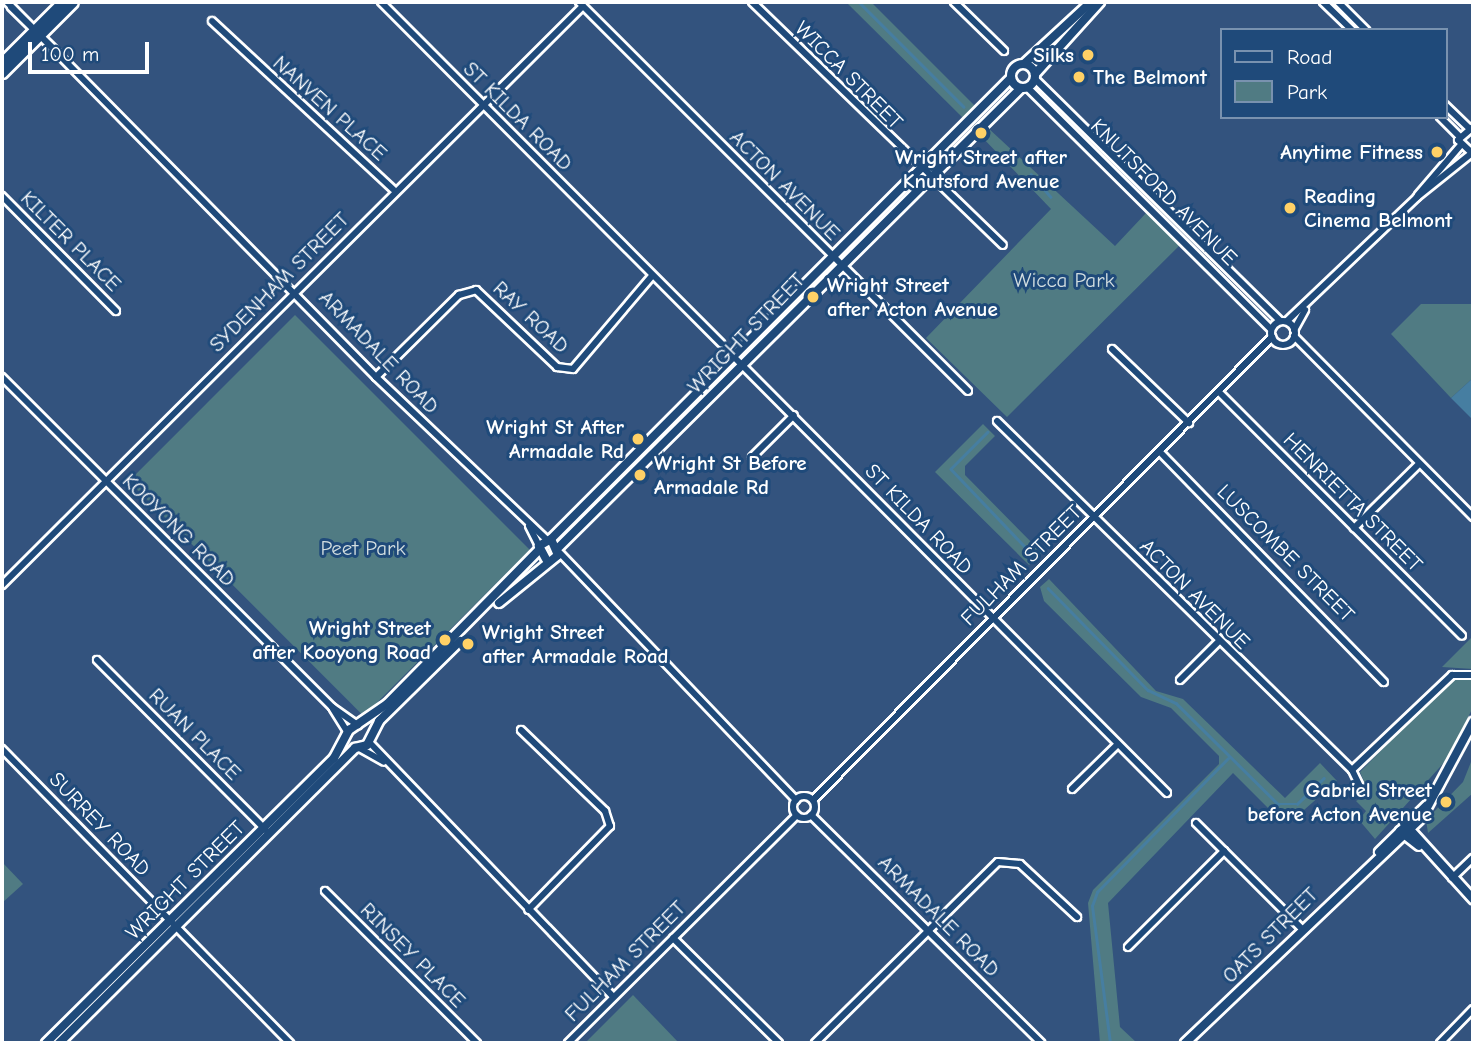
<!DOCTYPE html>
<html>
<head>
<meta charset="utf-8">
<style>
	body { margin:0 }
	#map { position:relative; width:1475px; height:1045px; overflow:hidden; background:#33537e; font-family:"Comic Neue",sans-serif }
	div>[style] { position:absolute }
	.green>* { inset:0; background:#507b83; transform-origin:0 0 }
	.water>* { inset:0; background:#467ea1 }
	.stream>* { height:2.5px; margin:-1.25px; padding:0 1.25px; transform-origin:1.25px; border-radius:1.25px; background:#467ea1 }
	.roads { filter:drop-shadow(2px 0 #fff) drop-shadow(-2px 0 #fff) drop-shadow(0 2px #fff) drop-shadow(0 -2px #fff) }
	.minor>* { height:6px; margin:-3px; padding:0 3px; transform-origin:3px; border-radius:3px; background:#1f4a7a }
	.minor>.ring { margin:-3px; padding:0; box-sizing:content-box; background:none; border:6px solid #1f4a7a; border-radius:50% }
	.tertiary>* { height:8px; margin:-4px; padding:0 4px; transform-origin:4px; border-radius:4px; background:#1f4a7a }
	.tertiary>.ring { margin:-4px; padding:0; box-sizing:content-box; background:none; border:8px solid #1f4a7a; border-radius:50% }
	.secondary>* { height:9px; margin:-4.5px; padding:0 4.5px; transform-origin:4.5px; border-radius:4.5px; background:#1f4a7a }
	.dots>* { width:19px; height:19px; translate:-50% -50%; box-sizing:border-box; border:4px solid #1f4a7a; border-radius:50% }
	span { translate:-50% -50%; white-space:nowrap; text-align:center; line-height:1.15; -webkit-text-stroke:6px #1f4a7a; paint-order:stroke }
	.poi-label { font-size:21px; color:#fff; font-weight:700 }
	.right { translate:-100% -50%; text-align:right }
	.left { translate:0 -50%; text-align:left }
	.street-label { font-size:21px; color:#fff }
	.park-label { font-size:21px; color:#d3dee0 }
	.frame { position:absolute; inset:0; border:4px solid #fff; pointer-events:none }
	.legend { position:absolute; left:1220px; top:28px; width:228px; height:91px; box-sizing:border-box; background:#1f4a7a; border:2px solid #7992af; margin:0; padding:9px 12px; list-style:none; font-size:21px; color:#fff }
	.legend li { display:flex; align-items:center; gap:14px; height:35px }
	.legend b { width:35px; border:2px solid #7992af }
	.scale { position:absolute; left:28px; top:42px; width:121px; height:32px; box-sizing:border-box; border:4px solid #fff; border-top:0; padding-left:9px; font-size:21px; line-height:24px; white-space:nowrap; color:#fff; -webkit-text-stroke:5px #1f4a7a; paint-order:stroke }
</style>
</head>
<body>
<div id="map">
	<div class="green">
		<i style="clip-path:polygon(846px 2px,871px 2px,975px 106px,963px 118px)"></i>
		<i style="clip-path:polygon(987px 127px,1115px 246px,1147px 212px,1180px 245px,1007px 417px,926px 338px,1051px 209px,980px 135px)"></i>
		<i style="clip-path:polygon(1421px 304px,1473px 304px,1473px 378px,1451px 398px,1391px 334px)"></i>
		<i style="left:295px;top:315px;width:332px;height:235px;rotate:45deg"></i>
		<i style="clip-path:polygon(983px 424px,995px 436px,965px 466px,965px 475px,1042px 553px,1029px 565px,935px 472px)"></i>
		<i style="clip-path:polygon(1049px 579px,1156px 691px,1183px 699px,1285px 798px,1320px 763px,1337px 781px,1296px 817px,1274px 814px,1233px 773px,1108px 903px,1120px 1027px,1137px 1043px,1100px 1043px,1088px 903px,1093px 890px,1219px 764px,1219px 756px,1171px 708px,1141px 697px,1044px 601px,1040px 587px)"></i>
		<i style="clip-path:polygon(1473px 636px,1473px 669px,1442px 667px)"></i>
		<i style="clip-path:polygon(1464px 678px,1473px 680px,1473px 707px,1449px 757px,1375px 839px,1359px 820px,1366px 811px,1356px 801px,1369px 793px,1360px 772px,1450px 680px)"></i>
		<i style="clip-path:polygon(1473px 757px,1473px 793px,1428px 833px,1426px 820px,1463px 782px)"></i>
		<i style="clip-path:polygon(2px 862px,23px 884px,2px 903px)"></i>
		<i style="clip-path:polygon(633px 995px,679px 1043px,585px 1043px)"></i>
	</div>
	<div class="water">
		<i style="clip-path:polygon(1473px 378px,1473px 420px,1451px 398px)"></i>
	</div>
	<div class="stream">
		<i style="left:859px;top:2px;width:148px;rotate:45deg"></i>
		<i style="left:1031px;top:174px;width:30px;rotate:49deg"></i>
		<i style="left:988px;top:432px;width:52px;rotate:135deg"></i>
		<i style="left:951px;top:469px;width:119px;rotate:46.4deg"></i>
		<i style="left:1048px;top:588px;width:143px;rotate:45.6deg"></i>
		<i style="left:1148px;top:690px;width:31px;rotate:25deg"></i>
		<i style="left:1176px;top:703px;width:144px;rotate:44.7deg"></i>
		<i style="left:1278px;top:804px;width:19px"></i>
		<i style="left:1297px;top:804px;width:37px;rotate:-44deg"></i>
		<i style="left:1110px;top:1043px;width:138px;rotate:-97.5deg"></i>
		<i style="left:1092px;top:906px;width:15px;rotate:-70deg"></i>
		<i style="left:1097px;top:892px;width:187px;rotate:-45.6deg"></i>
	</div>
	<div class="roads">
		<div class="minor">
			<i style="left:7px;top:2px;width:526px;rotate:45.46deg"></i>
			<i style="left:376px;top:377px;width:235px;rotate:43.6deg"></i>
			<i style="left:381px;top:2px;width:482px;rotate:45.1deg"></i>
			<i style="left:579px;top:2px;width:550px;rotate:45deg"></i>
			<i style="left:752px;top:2px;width:349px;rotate:44.1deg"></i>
			<i style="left:954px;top:2px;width:70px;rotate:44.4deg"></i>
			<i style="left:1323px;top:2px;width:40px;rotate:44deg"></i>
			<i style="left:1338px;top:2px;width:40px;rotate:45deg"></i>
			<i style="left:11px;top:7px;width:67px;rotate:44.4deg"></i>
			<i style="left:212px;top:21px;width:248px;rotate:42.9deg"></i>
			<i style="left:1035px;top:79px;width:344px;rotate:44.6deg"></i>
			<i style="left:1027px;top:87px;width:344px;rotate:44.8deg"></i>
			<i style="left:1445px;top:105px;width:33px;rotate:44deg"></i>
			<i style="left:1440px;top:117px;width:27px;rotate:45deg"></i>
			<i style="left:1472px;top:153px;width:19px;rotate:-137deg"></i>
			<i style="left:1458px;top:140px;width:20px;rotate:-41deg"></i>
			<i style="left:1418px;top:195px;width:65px;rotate:-49.4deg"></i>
			<i style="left:2px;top:196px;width:162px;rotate:45.3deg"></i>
			<i style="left:1287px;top:321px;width:180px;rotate:-43.6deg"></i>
			<i style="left:1417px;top:197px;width:70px;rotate:-38.7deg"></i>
			<i class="ring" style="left:1271px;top:321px;width:18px;height:18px"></i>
			<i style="left:1294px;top:330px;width:23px;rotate:-61deg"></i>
			<i style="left:1294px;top:336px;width:255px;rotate:45.3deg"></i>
			<i style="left:1112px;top:349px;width:107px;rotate:43.9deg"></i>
			<i style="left:735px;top:358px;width:613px;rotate:45.2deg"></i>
			<i style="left:2px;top:377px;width:467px;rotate:45deg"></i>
			<i style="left:332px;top:707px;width:32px;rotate:35deg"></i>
			<i style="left:376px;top:377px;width:117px;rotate:-44.7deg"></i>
			<i style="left:459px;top:295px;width:18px;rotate:-16deg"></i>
			<i style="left:476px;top:290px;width:112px;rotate:43.5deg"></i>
			<i style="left:557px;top:367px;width:16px;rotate:7deg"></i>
			<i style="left:573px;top:369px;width:122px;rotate:-49.7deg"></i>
			<i style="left:1219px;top:392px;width:344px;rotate:45.1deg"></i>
			<i style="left:997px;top:421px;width:498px;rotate:44.5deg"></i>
			<i style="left:1352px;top:770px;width:25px;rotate:64deg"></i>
			<i style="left:1160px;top:452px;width:321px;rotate:45.8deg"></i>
			<i style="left:752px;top:457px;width:59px;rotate:-45deg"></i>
			<i style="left:529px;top:526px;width:22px;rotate:63deg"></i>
			<i style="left:1354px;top:528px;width:91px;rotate:-44.6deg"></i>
			<i style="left:559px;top:552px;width:343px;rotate:46.3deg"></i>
			<i style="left:2px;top:585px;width:820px;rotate:-44.9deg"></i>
			<i style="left:97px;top:660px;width:240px;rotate:45.2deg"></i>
			<i style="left:1180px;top:680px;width:54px;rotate:-45deg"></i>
			<i style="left:333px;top:709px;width:28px;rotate:58deg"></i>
			<i style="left:521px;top:730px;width:117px;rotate:44deg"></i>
			<i style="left:605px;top:811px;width:16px;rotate:72deg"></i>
			<i style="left:610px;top:826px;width:117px;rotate:134.3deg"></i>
			<i style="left:369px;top:742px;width:352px;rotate:46.2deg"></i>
			<i style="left:2px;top:749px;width:412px;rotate:45.6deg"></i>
			<i style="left:361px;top:749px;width:26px;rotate:29deg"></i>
			<i style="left:1352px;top:770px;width:138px;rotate:-43.5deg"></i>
			<i style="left:1452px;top:675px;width:21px"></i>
			<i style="left:1072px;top:789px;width:64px;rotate:-44.4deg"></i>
			<i class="ring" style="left:793px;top:796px;width:16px;height:16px"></i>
			<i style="left:813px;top:800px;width:652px;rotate:-45.25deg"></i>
			<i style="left:811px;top:815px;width:324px;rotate:44.7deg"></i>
			<i style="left:1196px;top:823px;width:148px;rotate:45deg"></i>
			<i style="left:1452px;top:878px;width:29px;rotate:-44deg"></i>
			<i style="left:325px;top:891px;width:215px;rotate:45deg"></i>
			<i style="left:673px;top:938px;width:149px;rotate:44.7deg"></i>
			<i style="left:1128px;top:947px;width:136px;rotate:-45deg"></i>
			<i style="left:568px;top:1043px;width:323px;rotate:-44.9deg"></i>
			<i style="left:815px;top:1043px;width:257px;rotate:-44.7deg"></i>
			<i style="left:998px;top:862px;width:22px;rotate:5deg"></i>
			<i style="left:1020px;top:864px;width:78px;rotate:42.9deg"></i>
			<i style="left:1440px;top:1043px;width:47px;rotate:-45.9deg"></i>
		</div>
		<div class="tertiary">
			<i style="left:1025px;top:63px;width:90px;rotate:-42.7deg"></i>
			<i class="ring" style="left:1011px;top:64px;width:16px;height:16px"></i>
			<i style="left:1035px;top:74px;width:97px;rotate:-47.9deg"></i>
			<i style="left:551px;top:539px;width:651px;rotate:-45.06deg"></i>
			<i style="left:559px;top:547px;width:651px;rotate:-44.81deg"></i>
			<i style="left:499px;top:603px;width:76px;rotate:-39.1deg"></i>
			<i style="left:558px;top:555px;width:17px;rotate:-114deg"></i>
			<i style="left:551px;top:539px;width:14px;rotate:150deg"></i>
			<i style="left:539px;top:546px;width:15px;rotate:62deg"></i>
			<i style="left:355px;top:748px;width:12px;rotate:-14deg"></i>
			<i style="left:367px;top:745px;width:27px;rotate:-63deg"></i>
			<i style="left:379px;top:721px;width:114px;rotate:-44.6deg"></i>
			<i style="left:1404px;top:823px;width:103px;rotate:47.8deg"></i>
			<i style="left:1400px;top:831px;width:24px;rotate:38deg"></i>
			<i style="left:1379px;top:852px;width:66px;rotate:-44.4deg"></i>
			<i style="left:46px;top:1043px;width:405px;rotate:-44.7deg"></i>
			<i style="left:334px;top:758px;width:32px;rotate:-62deg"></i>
			<i style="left:349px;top:730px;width:46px;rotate:-34.4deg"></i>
			<i style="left:387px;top:704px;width:215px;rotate:-45.4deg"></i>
			<i style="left:59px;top:1043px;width:418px;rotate:-44.9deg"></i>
			<i style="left:1185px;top:1043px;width:327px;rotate:-43.6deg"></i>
			<i style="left:1422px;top:817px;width:108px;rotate:-61.8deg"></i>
		</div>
		<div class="secondary">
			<i style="left:2px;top:62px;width:85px;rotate:-45deg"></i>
			<i style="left:2px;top:73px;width:100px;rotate:-45deg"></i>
		</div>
	</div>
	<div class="dots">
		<i style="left:1088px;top:55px;background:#ffd166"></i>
		<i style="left:1079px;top:77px;background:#ffd166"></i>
		<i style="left:981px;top:133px;background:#ffd166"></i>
		<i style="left:1437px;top:152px;background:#ffd166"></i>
		<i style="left:1290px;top:208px;background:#ffd166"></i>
		<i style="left:813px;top:297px;background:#ffd166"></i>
		<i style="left:638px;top:439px;background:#ffd166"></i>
		<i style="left:640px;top:475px;background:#ffd166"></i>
		<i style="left:445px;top:640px;background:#ffd166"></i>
		<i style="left:468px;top:644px;background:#ffd166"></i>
		<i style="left:1446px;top:802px;background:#ffd166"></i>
	</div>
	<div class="poi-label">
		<span class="right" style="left:1074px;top:55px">Silks</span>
		<span class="left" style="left:1093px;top:77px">The Belmont</span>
		<span class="right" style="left:1423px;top:152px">Anytime Fitness</span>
		<span style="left:981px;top:169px">Wright Street after<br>Knutsford Avenue</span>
		<span class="left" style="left:1304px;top:208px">Reading<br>Cinema Belmont</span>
		<span class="left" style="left:827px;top:297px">Wright Street<br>after Acton Avenue</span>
		<span class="right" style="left:624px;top:439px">Wright St After<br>Armadale Rd</span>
		<span class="left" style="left:654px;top:475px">Wright St Before<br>Armadale Rd</span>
		<span class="right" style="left:431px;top:640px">Wright Street<br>after Kooyong Road</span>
		<span class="left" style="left:482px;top:644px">Wright Street<br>after Armadale Road</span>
		<span class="right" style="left:1432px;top:802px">Gabriel Street<br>before Acton Avenue</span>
	</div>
	<div class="street-label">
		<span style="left:849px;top:75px;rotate:45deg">WICCA STREET</span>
		<span style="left:330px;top:108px;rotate:42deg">NANVEN PLACE</span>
		<span style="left:518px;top:116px;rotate:45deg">ST KILDA ROAD</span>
		<span style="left:785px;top:185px;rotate:45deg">ACTON AVENUE</span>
		<span style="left:1164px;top:192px;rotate:45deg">KNUTSFORD AVENUE</span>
		<span style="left:71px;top:241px;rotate:45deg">KILTER PLACE</span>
		<span style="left:279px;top:282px;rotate:-45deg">SYDENHAM STREET</span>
		<span style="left:531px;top:317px;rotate:43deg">RAY ROAD</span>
		<span style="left:746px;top:333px;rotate:-46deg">WRIGHT STREET</span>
		<span style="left:379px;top:352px;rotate:46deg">ARMADALE ROAD</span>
		<span style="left:1353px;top:502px;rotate:45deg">HENRIETTA STREET</span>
		<span style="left:919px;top:519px;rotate:46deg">ST KILDA ROAD</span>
		<span style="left:179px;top:530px;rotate:45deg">KOOYONG ROAD</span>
		<span style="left:1286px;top:553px;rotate:45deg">LUSCOMBE STREET</span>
		<span style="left:1021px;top:565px;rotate:-45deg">FULHAM STREET</span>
		<span style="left:1195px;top:594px;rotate:45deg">ACTON AVENUE</span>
		<span style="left:195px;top:734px;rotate:45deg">RUAN PLACE</span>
		<span style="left:100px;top:824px;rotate:46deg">SURREY ROAD</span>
		<span style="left:185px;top:880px;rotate:-45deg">WRIGHT STREET</span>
		<span style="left:939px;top:916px;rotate:45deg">ARMADALE ROAD</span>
		<span style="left:1270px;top:935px;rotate:-45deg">OATS STREET</span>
		<span style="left:413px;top:955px;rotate:45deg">RINSEY PLACE</span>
		<span style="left:625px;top:961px;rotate:-45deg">FULHAM STREET</span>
	</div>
	<div class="park-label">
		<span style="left:1064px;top:280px">Wicca Park</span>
		<span style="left:363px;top:548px">Peet Park</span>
	</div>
	<div class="frame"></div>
	<ul class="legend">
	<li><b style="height:9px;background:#1f4a7a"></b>Road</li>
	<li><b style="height:19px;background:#507b83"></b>Park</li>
	</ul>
	<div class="scale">100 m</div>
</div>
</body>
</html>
